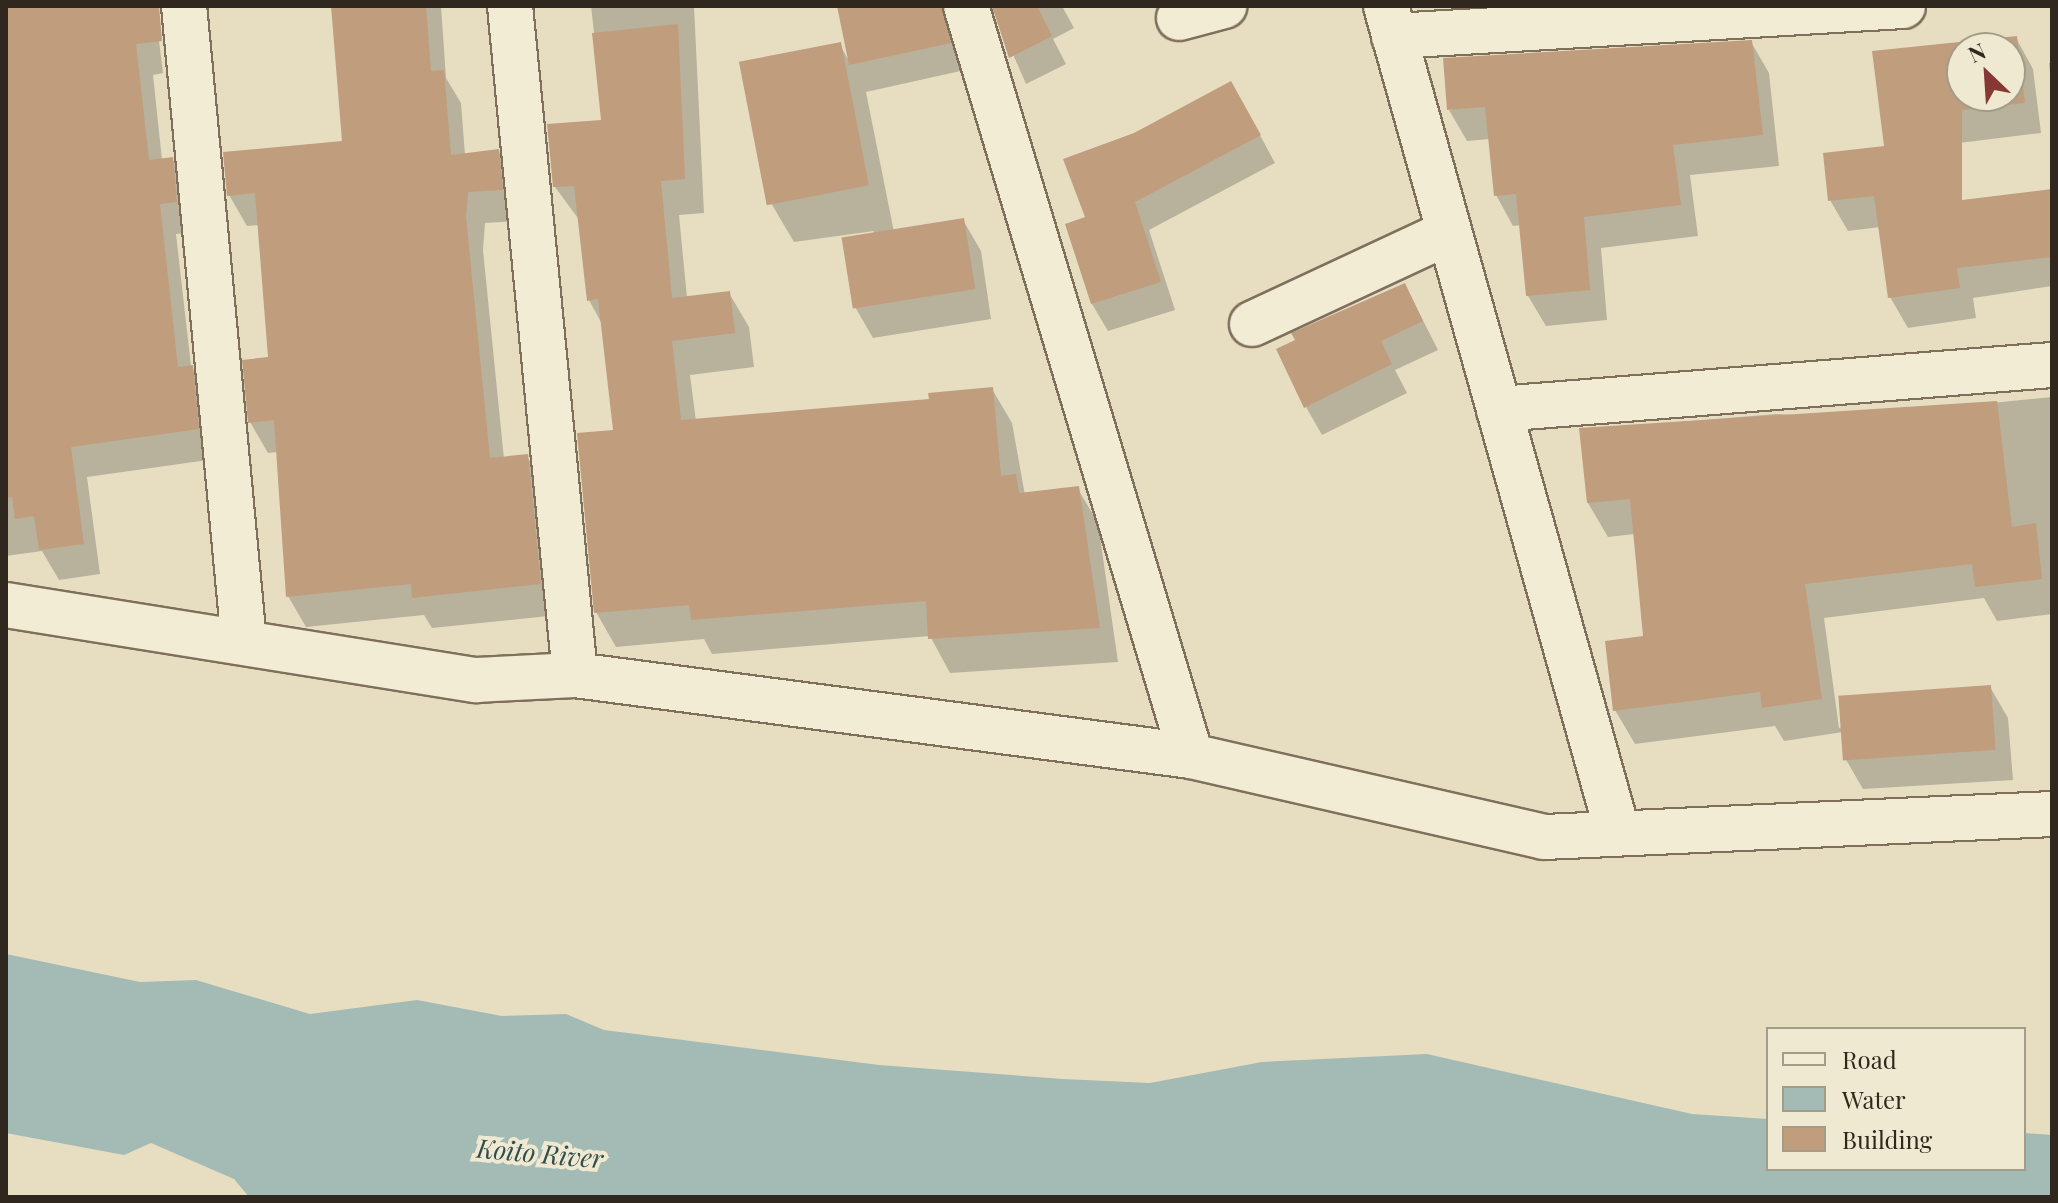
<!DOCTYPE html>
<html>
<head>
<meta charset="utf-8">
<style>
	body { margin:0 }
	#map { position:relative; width:2058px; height:1203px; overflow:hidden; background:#e7dec2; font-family:"Playfair Display",serif }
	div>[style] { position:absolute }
	.water>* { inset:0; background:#a4bab5 }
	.shadow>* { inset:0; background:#0003 }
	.building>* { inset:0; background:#c09d7d; transform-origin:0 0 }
	.roads { filter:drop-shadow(2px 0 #7f705c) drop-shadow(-2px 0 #7f705c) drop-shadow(0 2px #7f705c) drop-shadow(0 -2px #7f705c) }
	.minor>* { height:44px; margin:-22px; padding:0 22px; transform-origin:22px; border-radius:22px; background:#f3ecd4 }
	span { translate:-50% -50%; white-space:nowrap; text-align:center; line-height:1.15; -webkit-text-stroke:8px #f0e9d1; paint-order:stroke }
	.water-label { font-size:26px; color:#2f4e4e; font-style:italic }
	.frame { position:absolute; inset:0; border:8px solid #30281e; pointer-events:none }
	.legend { position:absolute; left:1766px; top:1027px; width:260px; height:144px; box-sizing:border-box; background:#f0e9d1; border:2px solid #a39c89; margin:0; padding:10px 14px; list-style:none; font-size:24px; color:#30281e }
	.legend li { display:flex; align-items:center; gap:16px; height:40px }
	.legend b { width:40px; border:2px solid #a39c89 }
	.north { position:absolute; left:1946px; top:32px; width:80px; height:80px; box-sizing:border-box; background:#f0e9d1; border:2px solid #a39c89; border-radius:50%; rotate:335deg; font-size:22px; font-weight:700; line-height:32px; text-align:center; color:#30281e }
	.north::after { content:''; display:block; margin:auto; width:28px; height:36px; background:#863834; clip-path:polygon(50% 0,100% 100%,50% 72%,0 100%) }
</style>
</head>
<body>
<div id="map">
	<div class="water">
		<i style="clip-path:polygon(6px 954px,140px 982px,196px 980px,310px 1014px,417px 1000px,502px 1016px,566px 1014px,604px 1030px,879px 1065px,1063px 1079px,1150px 1083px,1262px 1062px,1427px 1054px,1692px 1114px,1768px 1119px,1768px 1169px,2024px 1169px,2024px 1133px,2052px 1135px,2052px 1197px,249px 1197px,234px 1179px,151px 1143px,124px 1155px,6px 1133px)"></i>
	</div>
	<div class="shadow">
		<i style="clip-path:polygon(6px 6px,146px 6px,157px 25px,163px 73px,153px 75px,162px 160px,172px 159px,190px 190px,194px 232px,176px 234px,191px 366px,209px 398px,215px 459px,87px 477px,100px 574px,59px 580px,42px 551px,6px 556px)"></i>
		<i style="clip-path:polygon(333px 6px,441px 6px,446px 78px,461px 103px,465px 155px,498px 151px,516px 182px,519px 221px,485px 223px,483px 250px,504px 459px,527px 456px,545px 487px,558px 615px,432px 628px,424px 615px,306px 627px,288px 596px,278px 452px,268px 453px,250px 422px,270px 358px,260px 225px,247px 226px,229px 195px,345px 142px)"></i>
		<i style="clip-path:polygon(591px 6px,694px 6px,704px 213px,679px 215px,687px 298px,729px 293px,749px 327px,754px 367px,690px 375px,696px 421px,931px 401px,992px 389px,1012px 423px,1025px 495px,1078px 489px,1098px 523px,1118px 662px,950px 673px,930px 636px,712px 654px,704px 639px,616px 647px,596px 612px,615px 432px,602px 324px,589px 300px,580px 221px,555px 187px,604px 122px)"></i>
		<i style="clip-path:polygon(839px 6px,1062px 6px,1074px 28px,1053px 39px,1066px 64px,1026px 84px,995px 13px,975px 8px,965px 70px,866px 92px,894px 232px,963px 220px,981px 251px,991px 319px,873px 338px,855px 307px,874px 231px,794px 242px,768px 198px,840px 45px,849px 61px)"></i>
		<i style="clip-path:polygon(evenodd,2016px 38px,2033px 69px,2041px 133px,1951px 144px,1959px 202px,2052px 191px,2052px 286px,1973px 298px,1976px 318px,1908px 328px,1890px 297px,1880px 227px,1848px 231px,1830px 200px,1886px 148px,1875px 53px,2016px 38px,1962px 48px,2010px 48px,2010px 96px,1962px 96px,1962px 48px)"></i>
		<i style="clip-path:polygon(1751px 42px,1769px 73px,1779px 166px,1690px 175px,1698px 236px,1601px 248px,1607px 320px,1546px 326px,1528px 296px,1521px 225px,1513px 226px,1496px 195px,1490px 139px,1467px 141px,1449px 110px)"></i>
		<i style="clip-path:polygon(2049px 63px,2052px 63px,2052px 94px)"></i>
		<i style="clip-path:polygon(1247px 111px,1275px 163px,1149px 230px,1175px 310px,1108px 331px,1092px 304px,1088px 219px)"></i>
		<i style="clip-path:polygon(1405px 285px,1438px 350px,1395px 370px,1407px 393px,1322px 435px,1306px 407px)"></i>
		<i style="clip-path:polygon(2052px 397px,2052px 614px,1997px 621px,1984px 598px,1824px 618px,1839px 728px,1990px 687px,2008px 718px,2013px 780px,1863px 789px,1845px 758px,1843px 732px,1784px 741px,1775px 726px,1635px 744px,1615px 710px,1646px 638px,1635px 534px,1608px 537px,1588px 503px,1581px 430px,1776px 414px,1841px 418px)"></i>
	</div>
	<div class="building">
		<i style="clip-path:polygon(6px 6px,159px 6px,162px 41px,136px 44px,149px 160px,173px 157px,177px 202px,160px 204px,178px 367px,193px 365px,199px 429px,71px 447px,84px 544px,39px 550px,34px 516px,15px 519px,12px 497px,6px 498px)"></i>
		<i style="clip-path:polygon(331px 6px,426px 6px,431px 71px,444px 70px,451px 155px,499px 149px,503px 190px,468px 192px,466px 217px,490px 458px,528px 454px,541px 584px,412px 598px,411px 584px,286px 597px,274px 420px,248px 423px,242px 360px,268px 357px,255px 193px,227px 196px,223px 152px,342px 141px)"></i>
		<i style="clip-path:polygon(837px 6px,942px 6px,951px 43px,849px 65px)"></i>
		<i style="clip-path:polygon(992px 6px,1037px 6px,1052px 36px,1009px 58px)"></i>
		<i style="clip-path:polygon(678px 24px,685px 179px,661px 181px,672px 298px,730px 291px,735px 333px,672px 341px,681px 420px,929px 399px,928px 393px,993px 387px,1001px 476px,1016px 474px,1019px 493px,1079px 486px,1100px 628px,928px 639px,926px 601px,691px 620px,689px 605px,594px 613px,577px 433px,613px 430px,598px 299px,587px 301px,574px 186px,553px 187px,547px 124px,601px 120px,592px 33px)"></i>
		<i style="clip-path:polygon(evenodd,2017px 36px,2025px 103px,1962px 110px,1962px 200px,2052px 189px,2052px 257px,1957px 268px,1960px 288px,1888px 298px,1874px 196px,1828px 201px,1823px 153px,1884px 146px,1872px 51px,2017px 36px,1962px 48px,2010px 48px,2010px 96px,1962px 96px,1962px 48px)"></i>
		<i style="clip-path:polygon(1752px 40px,1763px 135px,1673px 145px,1681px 205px,1584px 217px,1590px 290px,1526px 296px,1516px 194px,1494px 196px,1485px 107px,1447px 110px,1443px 58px)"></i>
		<i style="left:841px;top:42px;width:146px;height:104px;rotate:79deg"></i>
		<i style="clip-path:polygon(1231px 81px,1261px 135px,1135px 202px,1161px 282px,1091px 304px,1065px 224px,1085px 217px,1063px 159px,1134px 133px)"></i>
		<i style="left:964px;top:218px;width:72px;height:124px;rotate:81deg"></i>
		<i style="clip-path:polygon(1405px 283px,1423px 321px,1381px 341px,1392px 364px,1304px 408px,1276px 349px,1295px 340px,1291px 333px)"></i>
		<i style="clip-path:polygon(1997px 401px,2012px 527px,2036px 523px,2042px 579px,1975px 587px,1972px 564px,1805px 584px,1822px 699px,1762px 708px,1760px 692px,1613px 711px,1605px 641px,1643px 636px,1630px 499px,1587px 503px,1579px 428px)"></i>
		<i style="left:1991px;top:685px;width:65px;height:153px;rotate:86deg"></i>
	</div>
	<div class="roads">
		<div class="minor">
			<i style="left:184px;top:6px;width:639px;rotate:84.61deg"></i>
			<i style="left:510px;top:6px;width:672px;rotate:84.45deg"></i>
			<i style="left:966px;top:6px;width:783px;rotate:73.3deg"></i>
			<i style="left:1386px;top:6px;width:856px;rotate:74.34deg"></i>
			<i style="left:1179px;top:18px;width:47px;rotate:-14.9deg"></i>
			<i style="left:1394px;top:36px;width:510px;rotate:-3.37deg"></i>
			<i style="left:1252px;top:324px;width:217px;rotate:-25deg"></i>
			<i style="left:1499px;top:409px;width:555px;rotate:-4.55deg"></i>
			<i style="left:6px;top:605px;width:476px;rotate:9.1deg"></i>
			<i style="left:476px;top:680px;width:99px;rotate:-2.9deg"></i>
			<i style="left:575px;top:675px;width:621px;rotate:7.49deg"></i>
			<i style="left:1191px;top:756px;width:362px;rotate:12.9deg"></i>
			<i style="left:1544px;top:837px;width:509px;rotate:-2.59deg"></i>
		</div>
	</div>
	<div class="water-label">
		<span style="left:540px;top:1153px;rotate:5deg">Koito River</span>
	</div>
	<div class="frame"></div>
	<ul class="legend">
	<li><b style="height:10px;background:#f3ecd4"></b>Road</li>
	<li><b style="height:22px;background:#a4bab5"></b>Water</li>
	<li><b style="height:22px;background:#c09d7d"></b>Building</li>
	</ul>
	<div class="north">N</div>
</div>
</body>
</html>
